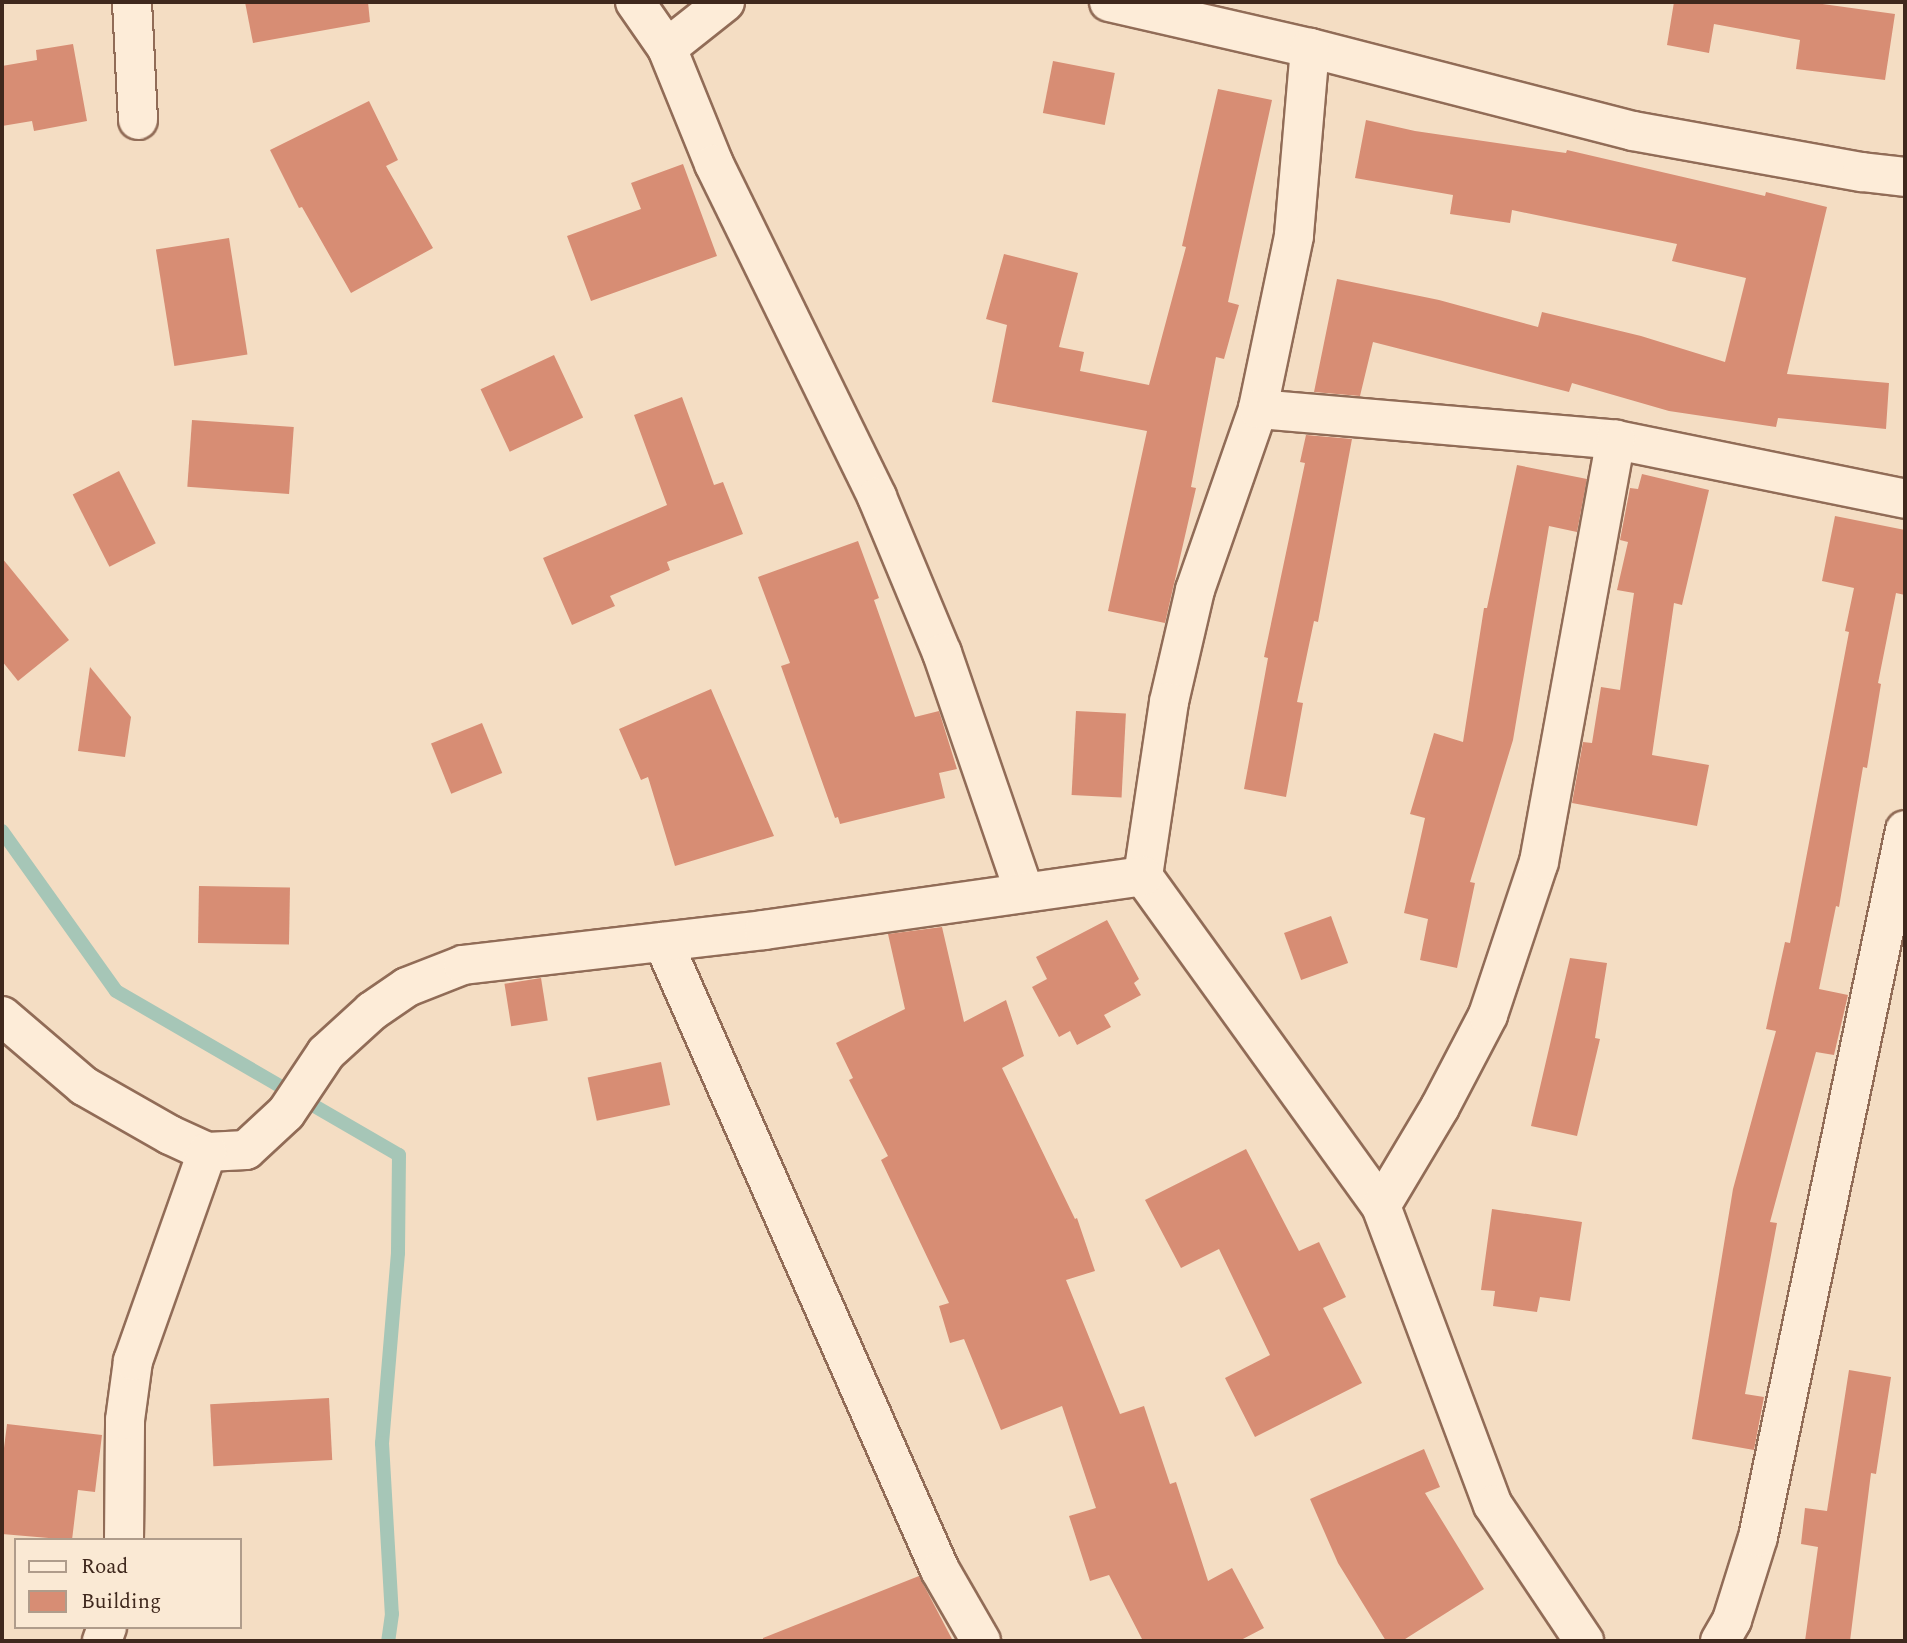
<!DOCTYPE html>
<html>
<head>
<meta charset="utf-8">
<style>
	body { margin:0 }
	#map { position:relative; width:1907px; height:1643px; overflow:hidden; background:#f4ddc3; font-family:Spectral,serif }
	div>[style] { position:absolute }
	.stream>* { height:14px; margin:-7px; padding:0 7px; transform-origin:7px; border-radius:7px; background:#a6c6b7 }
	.building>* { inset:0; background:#d78d74; transform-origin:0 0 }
	.roads { filter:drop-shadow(2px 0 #916c57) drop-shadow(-2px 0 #916c57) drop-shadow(0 2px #916c57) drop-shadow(0 -2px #916c57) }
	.minor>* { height:38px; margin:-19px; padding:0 19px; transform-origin:19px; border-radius:19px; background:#fdecd8 }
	span { translate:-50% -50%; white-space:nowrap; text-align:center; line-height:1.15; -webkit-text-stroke:6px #fae9d4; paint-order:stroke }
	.frame { position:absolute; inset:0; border:4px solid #3f281d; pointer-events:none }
	.legend { position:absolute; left:14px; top:1538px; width:228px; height:91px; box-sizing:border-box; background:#fae9d4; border:2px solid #af9c8b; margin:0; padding:9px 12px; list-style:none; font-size:21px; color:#3f281d }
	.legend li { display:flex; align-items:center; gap:14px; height:35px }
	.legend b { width:35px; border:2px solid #af9c8b }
</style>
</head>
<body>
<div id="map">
	<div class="stream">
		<i style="left:2px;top:831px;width:196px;rotate:54.5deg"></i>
		<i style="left:116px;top:991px;width:327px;rotate:30.1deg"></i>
		<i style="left:399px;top:1155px;width:98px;rotate:90.6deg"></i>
		<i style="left:398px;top:1253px;width:191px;rotate:94.8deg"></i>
		<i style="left:382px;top:1443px;width:171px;rotate:86.7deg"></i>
		<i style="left:392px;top:1614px;width:27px;rotate:98deg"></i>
	</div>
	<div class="building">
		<i style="clip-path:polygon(245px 2px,368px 2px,370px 22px,253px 43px)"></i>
		<i style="clip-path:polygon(1674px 2px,1808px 2px,1895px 14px,1885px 80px,1796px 69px,1800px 40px,1714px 24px,1709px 53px,1667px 45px)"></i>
		<i style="clip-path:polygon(73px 44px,87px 121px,34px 131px,32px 121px,2px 126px,2px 66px,37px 60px,36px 50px)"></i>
		<i style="left:1053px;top:61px;width:63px;height:53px;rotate:11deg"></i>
		<i style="clip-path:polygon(1218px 89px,1272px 100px,1228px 302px,1239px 305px,1224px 359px,1216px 357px,1191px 487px,1196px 488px,1165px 623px,1108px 611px,1147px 431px,992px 402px,1007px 325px,986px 319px,1004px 254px,1078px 273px,1059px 347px,1084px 352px,1080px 371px,1149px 385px,1186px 247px,1182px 246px)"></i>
		<i style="clip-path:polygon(369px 101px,398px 160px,386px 166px,433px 248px,351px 293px,302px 207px,299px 208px,270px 150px)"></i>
		<i style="clip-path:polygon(1366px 120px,1415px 131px,1566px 153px,1567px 150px,1765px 196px,1766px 192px,1827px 207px,1787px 374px,1889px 383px,1886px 429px,1778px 418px,1776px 427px,1669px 411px,1572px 383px,1569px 392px,1373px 342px,1360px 396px,1314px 392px,1337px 279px,1439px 300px,1538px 327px,1542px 312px,1641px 336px,1725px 362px,1746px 278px,1672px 261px,1677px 244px,1512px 210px,1510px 223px,1450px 214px,1453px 195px,1355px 178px)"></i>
		<i style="clip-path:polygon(683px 164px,717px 256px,591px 301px,567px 236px,641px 209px,631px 183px)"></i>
		<i style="left:229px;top:238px;width:118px;height:74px;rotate:81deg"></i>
		<i style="left:554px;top:355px;width:69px;height:81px;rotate:65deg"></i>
		<i style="clip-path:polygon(682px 397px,714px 485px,723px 482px,743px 534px,667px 562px,670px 570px,610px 596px,615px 606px,572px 625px,543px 558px,667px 505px,634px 415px)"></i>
		<i style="left:192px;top:420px;width:102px;height:67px;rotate:4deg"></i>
		<i style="clip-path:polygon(1306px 435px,1352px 439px,1318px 622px,1314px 621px,1297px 702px,1303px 703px,1286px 797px,1244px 789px,1268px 658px,1264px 657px,1305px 463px,1300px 462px)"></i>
		<i style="clip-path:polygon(1517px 465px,1587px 479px,1577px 532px,1549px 526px,1513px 740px,1470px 882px,1475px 883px,1457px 968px,1420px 960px,1428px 919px,1404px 913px,1425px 818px,1410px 814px,1434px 733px,1463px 742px,1484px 608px,1487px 608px)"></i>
		<i style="left:119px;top:471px;width:81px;height:52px;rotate:63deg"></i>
		<i style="clip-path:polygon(1642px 474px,1709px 490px,1682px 605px,1674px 603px,1652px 755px,1709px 765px,1697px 826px,1572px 803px,1583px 742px,1592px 743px,1601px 687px,1620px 690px,1634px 593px,1617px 590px,1628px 542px,1620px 540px,1630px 488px,1638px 489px)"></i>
		<i style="clip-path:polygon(1835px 516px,1905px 530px,1905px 595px,1896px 593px,1878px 683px,1881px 684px,1867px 768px,1863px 767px,1839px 907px,1836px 906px,1819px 989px,1848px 995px,1834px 1055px,1816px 1052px,1770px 1222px,1777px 1223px,1745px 1394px,1764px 1397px,1754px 1450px,1692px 1439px,1733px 1189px,1776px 1031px,1766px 1029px,1785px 942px,1790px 943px,1849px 632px,1845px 631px,1854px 588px,1822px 581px)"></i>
		<i style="clip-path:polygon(858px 541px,879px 598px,874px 600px,915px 717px,939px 711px,957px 769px,939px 773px,945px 798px,840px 824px,838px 817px,835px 818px,781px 666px,790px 663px,758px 577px)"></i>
		<i style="clip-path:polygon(2px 558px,69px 640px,18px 681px,2px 661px)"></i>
		<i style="clip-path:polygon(90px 667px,131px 717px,125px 757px,78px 751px)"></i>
		<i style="clip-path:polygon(711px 689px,774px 836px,675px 866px,648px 777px,641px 780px,619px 729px)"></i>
		<i style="left:1076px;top:711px;width:50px;height:84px;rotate:3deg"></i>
		<i style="left:482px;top:723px;width:54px;height:55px;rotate:68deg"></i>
		<i style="left:199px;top:886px;width:91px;height:57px;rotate:1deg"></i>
		<i style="left:1331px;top:916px;width:50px;height:50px;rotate:70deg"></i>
		<i style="clip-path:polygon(1107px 920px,1139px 979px,1134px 983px,1141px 995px,1104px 1015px,1111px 1027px,1077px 1045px,1070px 1031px,1059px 1037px,1032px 987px,1047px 979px,1036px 957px)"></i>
		<i style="clip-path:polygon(942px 927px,964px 1022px,1006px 1000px,1024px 1056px,1002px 1068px,1075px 1219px,1077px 1218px,1095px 1271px,1066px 1280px,1120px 1414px,1144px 1406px,1170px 1484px,1176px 1482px,1208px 1581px,1232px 1568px,1264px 1628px,1239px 1641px,1143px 1641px,1109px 1575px,1090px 1581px,1069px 1516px,1096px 1508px,1062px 1406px,1001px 1430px,964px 1339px,950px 1343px,939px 1306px,949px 1303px,881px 1160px,888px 1156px,849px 1080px,853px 1078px,836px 1043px,905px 1009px,888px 934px)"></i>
		<i style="clip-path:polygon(1570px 958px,1607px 963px,1595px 1038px,1600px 1039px,1577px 1136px,1531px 1126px)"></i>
		<i style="left:541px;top:978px;width:43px;height:37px;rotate:81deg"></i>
		<i style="left:661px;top:1062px;width:44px;height:75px;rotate:78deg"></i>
		<i style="clip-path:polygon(1246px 1149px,1299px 1251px,1319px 1242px,1346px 1297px,1323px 1308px,1362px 1383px,1255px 1437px,1225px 1378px,1270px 1355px,1219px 1249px,1181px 1268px,1145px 1200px)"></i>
		<i style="clip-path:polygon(1492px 1209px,1582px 1222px,1570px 1301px,1540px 1297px,1537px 1312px,1493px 1306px,1495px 1291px,1481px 1290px)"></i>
		<i style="clip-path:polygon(1849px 1370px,1891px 1377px,1876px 1474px,1871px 1473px,1850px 1641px,1805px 1641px,1818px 1547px,1801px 1544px,1805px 1508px,1827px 1511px)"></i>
		<i style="left:329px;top:1398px;width:62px;height:119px;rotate:87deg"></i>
		<i style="clip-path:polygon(7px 1424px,102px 1435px,95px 1492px,78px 1490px,72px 1540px,2px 1534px,2px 1464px)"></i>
		<i style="clip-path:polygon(1424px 1449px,1440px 1487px,1425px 1493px,1484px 1589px,1402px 1641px,1386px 1641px,1338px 1563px,1310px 1499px)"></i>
		<i style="clip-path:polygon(919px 1576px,953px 1641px,763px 1641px,763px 1638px)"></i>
	</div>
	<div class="roads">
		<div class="minor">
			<i style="left:132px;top:2px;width:118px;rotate:87.1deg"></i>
			<i style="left:635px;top:2px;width:56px;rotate:55.2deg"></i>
			<i style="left:667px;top:48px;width:125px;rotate:67.9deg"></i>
			<i style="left:714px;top:164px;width:371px;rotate:63.9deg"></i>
			<i style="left:877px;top:497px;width:169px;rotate:67.4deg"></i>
			<i style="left:942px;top:653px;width:252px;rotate:71deg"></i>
			<i style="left:1109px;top:2px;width:206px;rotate:12.9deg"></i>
			<i style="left:1310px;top:48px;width:333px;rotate:14.4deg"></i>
			<i style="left:1633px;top:131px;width:233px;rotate:10.2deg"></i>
			<i style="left:1862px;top:172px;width:43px;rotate:6.6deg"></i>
			<i style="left:667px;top:48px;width:74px;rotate:-38.4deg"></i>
			<i style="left:1310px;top:48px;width:189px;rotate:94.9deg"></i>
			<i style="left:1294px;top:236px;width:177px;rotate:101.8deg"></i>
			<i style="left:1258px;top:409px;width:192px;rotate:109.2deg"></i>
			<i style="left:1195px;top:590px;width:115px;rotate:103.1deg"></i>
			<i style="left:1169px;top:702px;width:176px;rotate:98.5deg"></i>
			<i style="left:1143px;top:876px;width:407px;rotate:54.2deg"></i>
			<i style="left:1381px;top:1206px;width:319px;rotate:69.5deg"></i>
			<i style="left:1493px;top:1505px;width:164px;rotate:56.2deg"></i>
			<i style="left:1258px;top:409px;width:359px;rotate:4.9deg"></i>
			<i style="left:1616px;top:440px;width:295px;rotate:11.5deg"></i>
			<i style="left:663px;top:942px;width:686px;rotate:66.2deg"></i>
			<i style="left:940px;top:1570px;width:82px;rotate:60deg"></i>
			<i style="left:2px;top:1016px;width:108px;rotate:40.5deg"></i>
			<i style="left:84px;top:1086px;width:99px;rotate:29.7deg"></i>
			<i style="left:170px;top:1135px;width:41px;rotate:24.7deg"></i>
			<i style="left:207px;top:1152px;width:39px;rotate:-3deg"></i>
			<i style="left:246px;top:1150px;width:54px;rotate:-42.8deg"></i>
			<i style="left:286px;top:1113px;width:72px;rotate:-56.3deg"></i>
			<i style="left:326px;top:1053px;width:62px;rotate:-42.4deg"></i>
			<i style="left:372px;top:1011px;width:42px;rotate:-34.4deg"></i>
			<i style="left:407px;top:987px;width:60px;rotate:-21.4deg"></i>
			<i style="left:463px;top:965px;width:303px;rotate:-6.6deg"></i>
			<i style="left:764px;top:930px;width:383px;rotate:-8.1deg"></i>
			<i style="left:1381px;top:1206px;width:115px;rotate:-59.2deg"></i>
			<i style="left:1440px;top:1107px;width:104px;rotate:-62.4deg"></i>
			<i style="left:1488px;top:1015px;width:161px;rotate:-71.6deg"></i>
			<i style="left:1539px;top:862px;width:429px;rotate:-79.7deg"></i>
			<i style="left:124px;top:1540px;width:120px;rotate:-89.5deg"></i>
			<i style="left:125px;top:1420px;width:60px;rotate:-82.3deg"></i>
			<i style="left:133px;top:1361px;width:222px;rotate:-70.5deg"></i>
			<i style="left:102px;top:1641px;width:15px;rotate:-70deg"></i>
			<i style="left:1720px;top:1641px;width:24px;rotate:-60deg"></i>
			<i style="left:1732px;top:1620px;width:87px;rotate:-72.6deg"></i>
			<i style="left:1758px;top:1537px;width:722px;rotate:-78.25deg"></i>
		</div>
	</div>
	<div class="frame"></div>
	<ul class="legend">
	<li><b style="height:9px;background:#fdecd8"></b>Road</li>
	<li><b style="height:19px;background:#d78d74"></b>Building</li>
	</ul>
</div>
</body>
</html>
